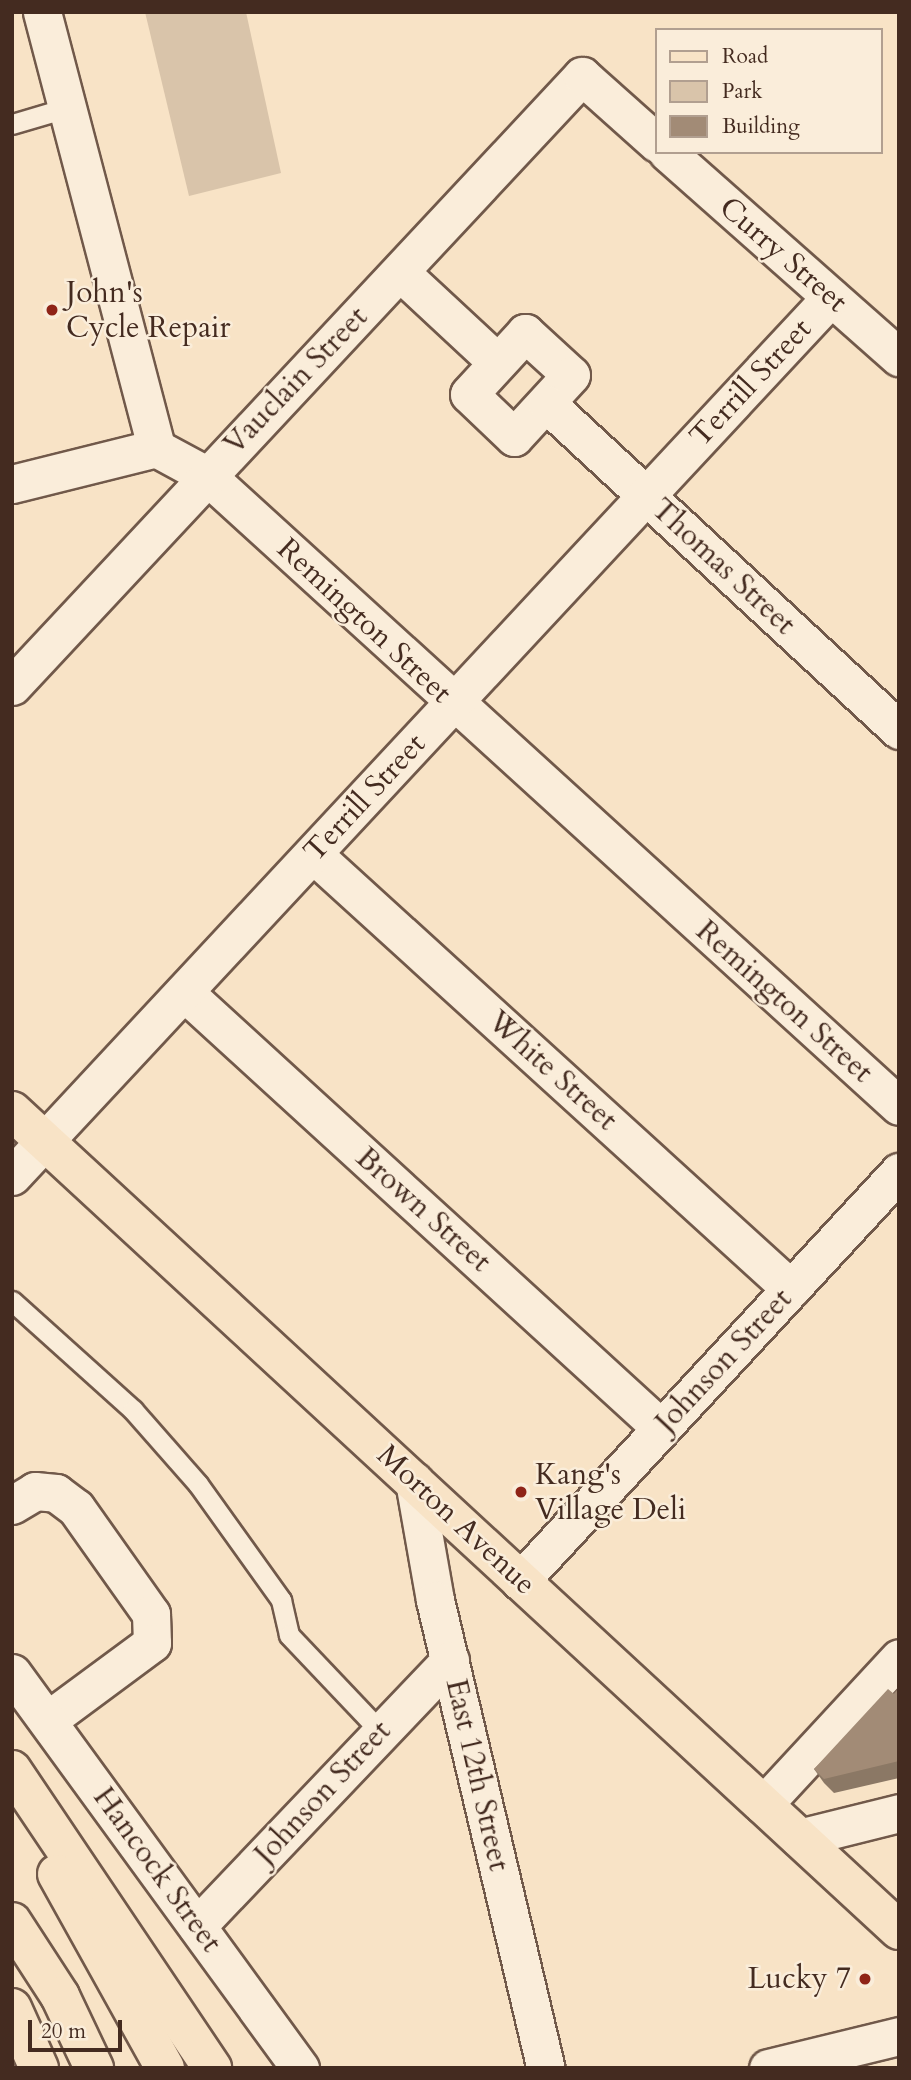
<!DOCTYPE html>
<html>
<head>
<meta charset="utf-8">
<style>
	body { margin:0 }
	#map { position:relative; width:911px; height:2080px; overflow:hidden; background:#f8e3c6; font-family:Cardo,serif }
	div>[style] { position:absolute }
	.green>* { inset:0; background:#d9c4aa }
	.roads { filter:drop-shadow(2px 0 #71594a) drop-shadow(-2px 0 #71594a) drop-shadow(0 2px #71594a) drop-shadow(0 -2px #71594a) }
	.service>* { height:19px; margin:-9.5px; padding:0 9.5px; transform-origin:9.5px; border-radius:9.5px; background:#faedda }
	.minor>* { height:37px; margin:-18.5px; padding:0 18.5px; transform-origin:18.5px; border-radius:18.5px; background:#faedda }
	.primary>* { height:38px; margin:-19px; padding:0 19px; transform-origin:19px; border-radius:19px; background:#f8e3c6 }
	.motorway>* { height:38px; margin:-19px; padding:0 19px; transform-origin:19px; border-radius:19px; background:#f8e3c6 }
	.wall>* { inset:0; background:#8b7865 }
	.building>* { inset:0; background:#a28b76 }
	.dots>* { width:19px; height:19px; translate:-50% -50%; box-sizing:border-box; border:4px solid #faedda; border-radius:50% }
	span { translate:-50% -50%; white-space:nowrap; text-align:center; line-height:1.15; -webkit-text-stroke:5px #faedda; paint-order:stroke }
	.street-label { font-size:30px; color:#442b20 }
	.poi-label { font-size:30px; color:#442b20 }
	.left { translate:0 -50%; text-align:left }
	.right { translate:-100% -50%; text-align:right }
	.frame { position:absolute; inset:0; border:14px solid #442b20; pointer-events:none }
	.legend { position:absolute; left:655px; top:28px; width:228px; height:126px; box-sizing:border-box; background:#faedda; border:2px solid #b19f90; margin:0; padding:9px 12px; list-style:none; font-size:21px; color:#442b20 }
	.legend li { display:flex; align-items:center; gap:14px; height:35px }
	.legend b { width:35px; border:2px solid #b19f90 }
	.scale { position:absolute; left:28px; top:2020px; width:94px; height:32px; box-sizing:border-box; border:4px solid #442b20; border-top:0; padding-left:9px; font-size:21px; line-height:24px; white-space:nowrap; color:#442b20; -webkit-text-stroke:5px #faedda; paint-order:stroke }
</style>
</head>
<body>
<div id="map">
	<div class="green">
		<i style="clip-path:polygon(145px 12px,246px 12px,281px 173px,189px 196px)"></i>
	</div>
	<div class="roads">
		<div class="service">
			<i style="left:12px;top:124px;width:56px;rotate:-16.5deg"></i>
			<i style="left:12px;top:1301px;width:163px;rotate:42deg"></i>
			<i style="left:133px;top:1410px;width:98px;rotate:48.7deg"></i>
			<i style="left:198px;top:1484px;width:143px;rotate:54.4deg"></i>
			<i style="left:281px;top:1600px;width:36px;rotate:77deg"></i>
			<i style="left:289px;top:1635px;width:134px;rotate:46.5deg"></i>
		</div>
		<div class="minor">
			<i style="left:42px;top:12px;width:451px;rotate:75.3deg"></i>
			<i style="left:156px;top:448px;width:57px;rotate:28.4deg"></i>
			<i style="left:206px;top:475px;width:937px;rotate:42.32deg"></i>
			<i style="left:667px;top:152px;width:310px;rotate:41.5deg"></i>
			<i style="left:400px;top:272px;width:132px;rotate:42.9deg"></i>
			<i style="left:525px;top:333px;width:62px;rotate:42.4deg"></i>
			<i style="left:571px;top:375px;width:84px;rotate:132.6deg"></i>
			<i style="left:514px;top:437px;width:62px;rotate:-136.3deg"></i>
			<i style="left:469px;top:394px;width:83px;rotate:-47.4deg"></i>
			<i style="left:547px;top:404px;width:480px;rotate:42.8deg"></i>
			<i style="left:12px;top:484px;width:148px;rotate:-14deg"></i>
			<i style="left:12px;top:686px;width:835px;rotate:-46.94deg"></i>
			<i style="left:582px;top:76px;width:101px;rotate:41.8deg"></i>
			<i style="left:313px;top:854px;width:646px;rotate:42.3deg"></i>
			<i style="left:184px;top:992px;width:646px;rotate:42.43deg"></i>
			<i style="left:12px;top:1176px;width:1201px;rotate:-47.02deg"></i>
			<i style="left:414px;top:1481px;width:121px;rotate:80deg"></i>
			<i style="left:435px;top:1600px;width:481px;rotate:76.7deg"></i>
			<i style="left:12px;top:1505px;width:27px;rotate:-31deg"></i>
			<i style="left:35px;top:1491px;width:21px;rotate:5deg"></i>
			<i style="left:56px;top:1493px;width:25px;rotate:37deg"></i>
			<i style="left:76px;top:1508px;width:130px;rotate:54.7deg"></i>
			<i style="left:151px;top:1614px;width:29px;rotate:88deg"></i>
			<i style="left:152px;top:1643px;width:129px;rotate:143.5deg"></i>
			<i style="left:520px;top:1581px;width:558px;rotate:-47.18deg"></i>
			<i style="left:12px;top:1673px;width:489px;rotate:53.9deg"></i>
			<i style="left:763px;top:1805px;width:200px;rotate:-47.2deg"></i>
			<i style="left:799px;top:1838px;width:103px;rotate:-14deg"></i>
			<i style="left:197px;top:1926px;width:367px;rotate:-46.4deg"></i>
			<i style="left:768px;top:2068px;width:135px;rotate:-13.7deg"></i>
		</div>
		<div class="primary">
			<i style="left:12px;top:1111px;width:1207px;rotate:42.72deg"></i>
		</div>
		<div class="motorway">
			<i style="left:12px;top:1770px;width:359px;rotate:56.1deg"></i>
			<i style="left:57px;top:1874px;width:222px;rotate:60.9deg"></i>
			<i style="left:12px;top:1922px;width:88px;rotate:57deg"></i>
			<i style="left:60px;top:1996px;width:80px;rotate:64.7deg"></i>
			<i style="left:12px;top:2008px;width:66px;rotate:65.8deg"></i>
		</div>
	</div>
	<div class="wall">
		<i style="clip-path:polygon(899px 1688px,899px 1778px,834px 1793px,824px 1783px,814px 1769px)"></i>
	</div>
	<div class="building">
		<i style="clip-path:polygon(899px 1688px,899px 1761px,824px 1779px,814px 1769px,888px 1689px,894px 1694px)"></i>
	</div>
	<div class="dots">
		<i style="left:52px;top:310px;background:#8f2418"></i>
		<i style="left:521px;top:1492px;background:#8f2418"></i>
		<i style="left:865px;top:1979px;background:#8f2418"></i>
	</div>
	<div class="street-label">
		<span style="left:783px;top:255px;rotate:41deg">Curry Street</span>
		<span style="left:296px;top:381px;rotate:-46deg">Vauclain Street</span>
		<span style="left:751px;top:383px;rotate:-47deg">Terrill Street</span>
		<span style="left:723px;top:567px;rotate:43deg">Thomas Street</span>
		<span style="left:364px;top:621px;rotate:43deg">Remington Street</span>
		<span style="left:365px;top:798px;rotate:-47deg">Terrill Street</span>
		<span style="left:784px;top:1002px;rotate:42deg">Remington Street</span>
		<span style="left:552px;top:1071px;rotate:42deg">White Street</span>
		<span style="left:423px;top:1210px;rotate:42deg">Brown Street</span>
		<span style="left:724px;top:1361px;rotate:-47deg">Johnson Street</span>
		<span style="left:456px;top:1520px;rotate:43deg">Morton Avenue</span>
		<span style="left:477px;top:1775px;rotate:77deg">East 12th Street</span>
		<span style="left:323px;top:1793px;rotate:-47deg">Johnson Street</span>
		<span style="left:157px;top:1870px;rotate:54deg">Hancock Street</span>
	</div>
	<div class="poi-label">
		<span class="left" style="left:66px;top:310px">John's<br>Cycle Repair</span>
		<span class="left" style="left:535px;top:1492px">Kang's<br>Village Deli</span>
		<span class="right" style="left:851px;top:1979px">Lucky 7</span>
	</div>
	<div class="frame"></div>
	<ul class="legend">
	<li><b style="height:9px;background:#f8e3c6"></b>Road</li>
	<li><b style="height:19px;background:#d9c4aa"></b>Park</li>
	<li><b style="height:19px;background:#a28b76"></b>Building</li>
	</ul>
	<div class="scale">20 m</div>
</div>
</body>
</html>
